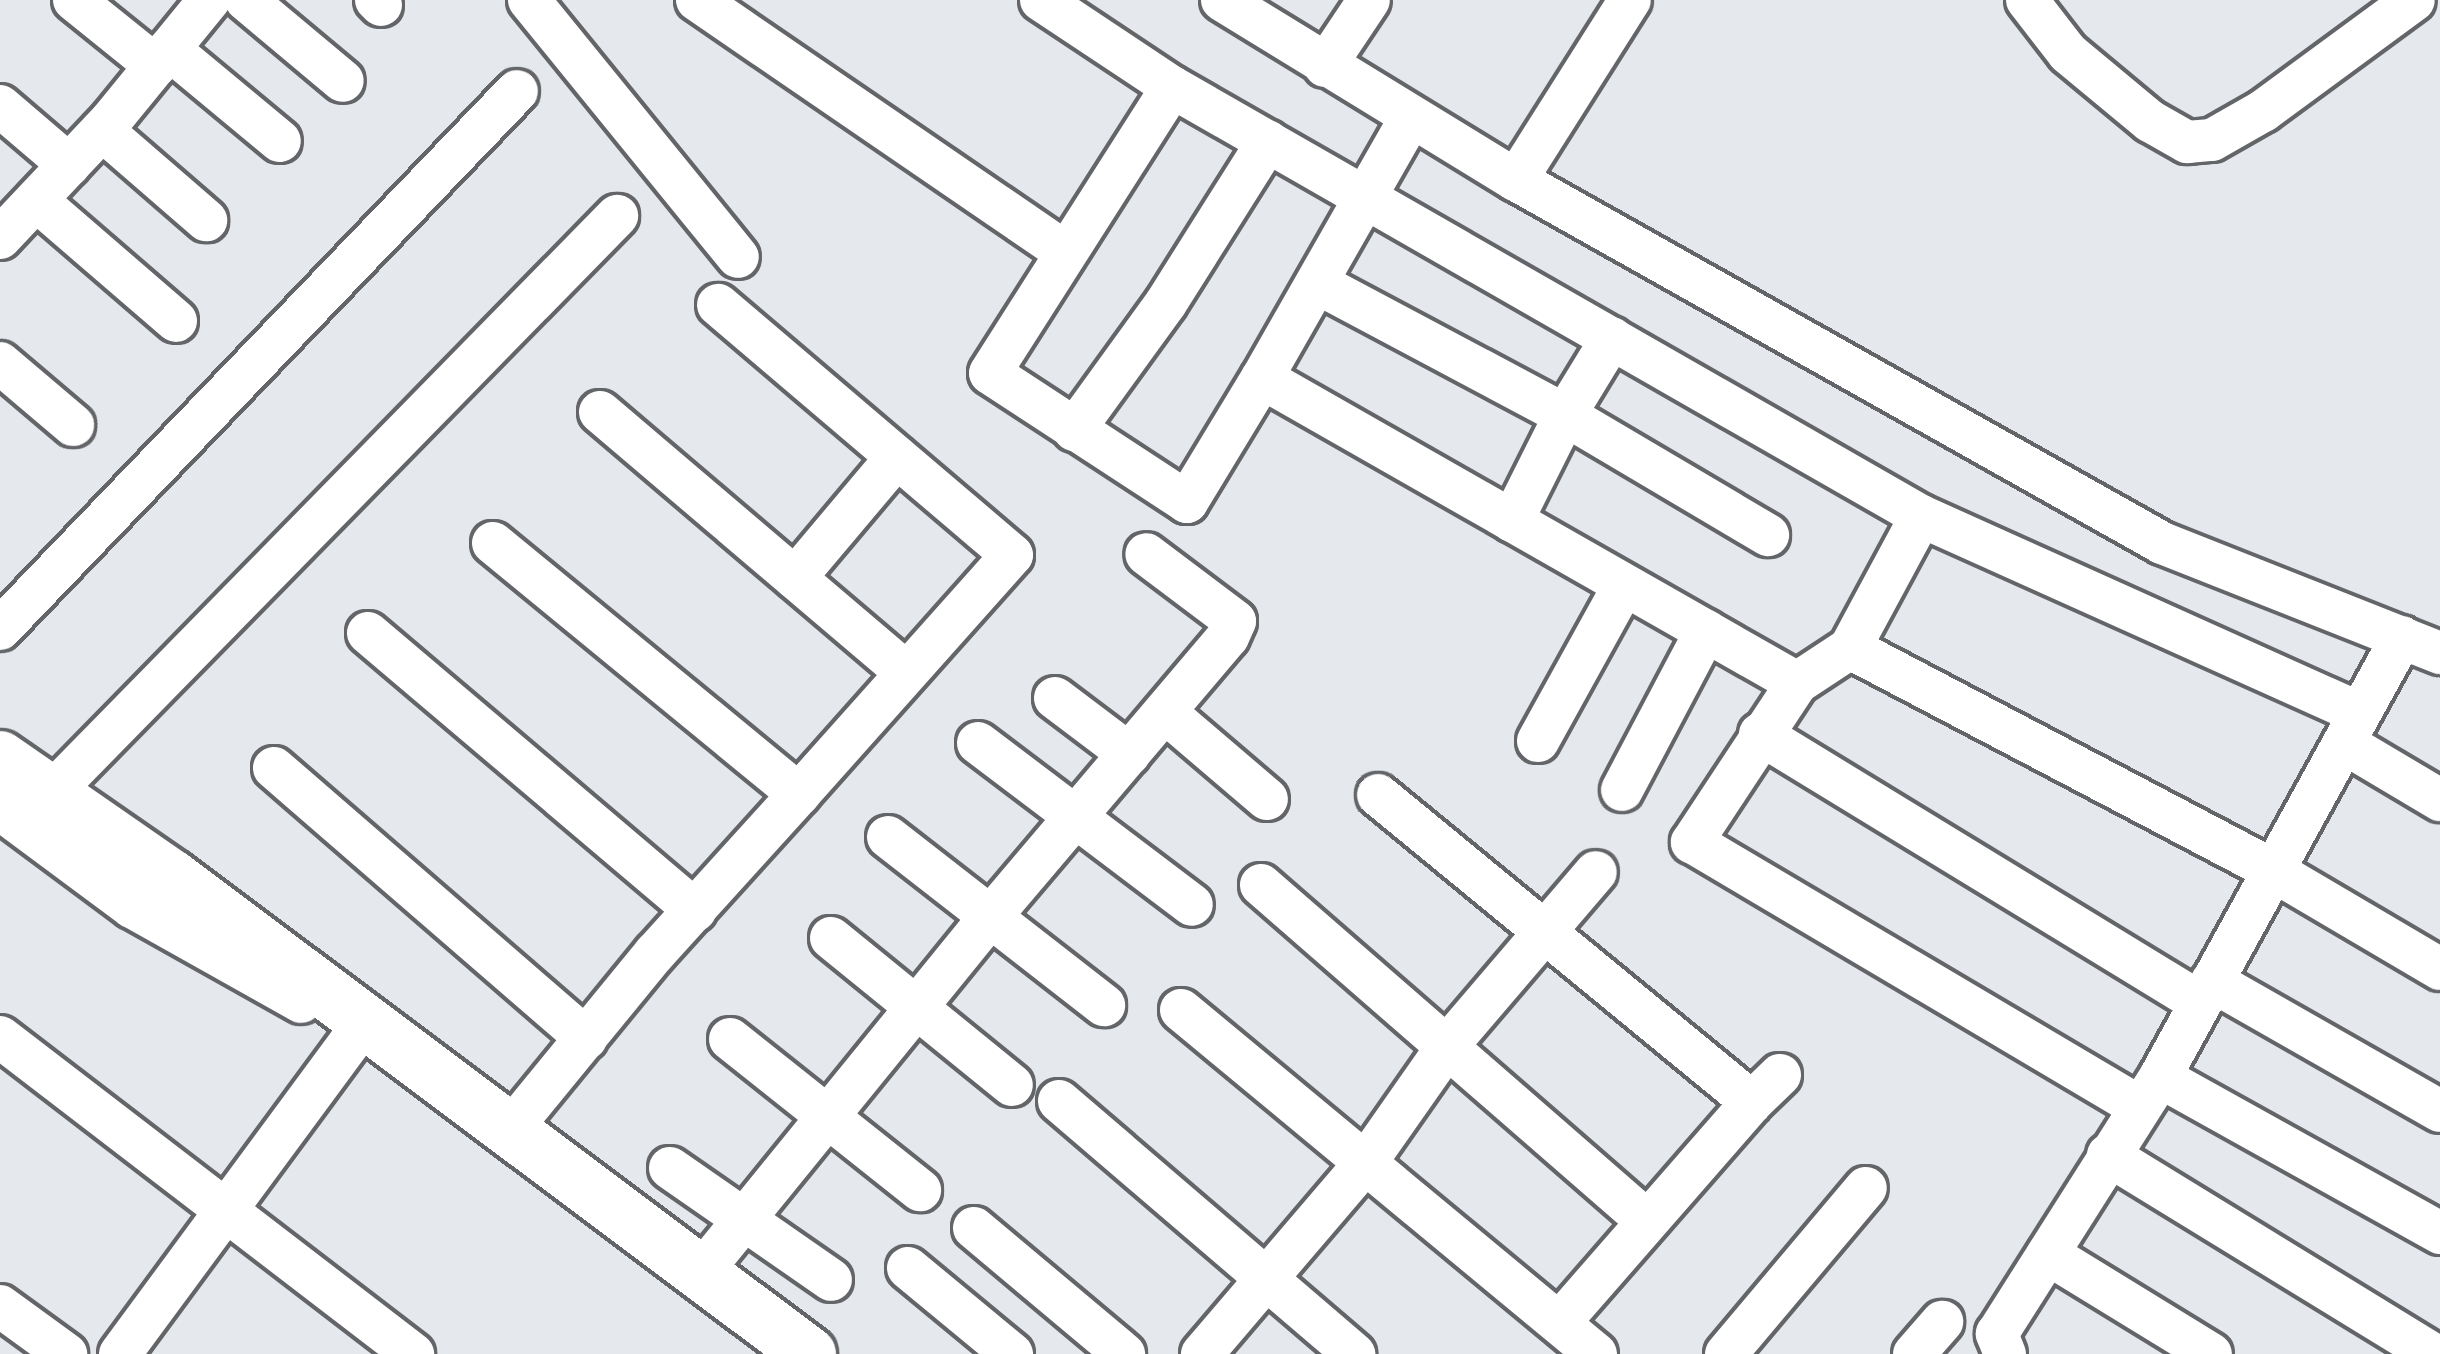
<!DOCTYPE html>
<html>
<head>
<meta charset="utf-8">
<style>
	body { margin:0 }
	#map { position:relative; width:2440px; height:1354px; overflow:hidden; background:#e5e8ec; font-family:"PT Sans",sans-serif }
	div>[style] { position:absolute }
	.roads { filter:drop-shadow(3px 0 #636569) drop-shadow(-3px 0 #636569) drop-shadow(0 3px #636569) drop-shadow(0 -3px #636569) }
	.minor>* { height:42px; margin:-21px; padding:0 21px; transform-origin:21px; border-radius:21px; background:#fff }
	.major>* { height:54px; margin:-27px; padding:0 27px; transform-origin:27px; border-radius:27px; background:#fff }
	span { translate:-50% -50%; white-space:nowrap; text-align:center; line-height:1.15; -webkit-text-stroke:9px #e5e8ec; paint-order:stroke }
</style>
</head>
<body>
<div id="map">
	<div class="roads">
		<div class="minor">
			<i style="left:74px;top:0;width:105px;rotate:38.8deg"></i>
			<i style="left:246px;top:0;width:126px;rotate:39.9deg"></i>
			<i style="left:376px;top:0;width:7px;rotate:45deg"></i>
			<i style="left:529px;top:0;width:331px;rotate:50.9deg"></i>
			<i style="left:697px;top:0;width:447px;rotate:34.4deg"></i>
			<i style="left:1041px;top:0;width:157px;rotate:33.6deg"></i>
			<i style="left:1222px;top:0;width:345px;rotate:31.5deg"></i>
			<i style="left:1516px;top:180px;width:741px;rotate:29.33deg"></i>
			<i style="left:2162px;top:543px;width:299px;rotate:21.6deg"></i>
			<i style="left:2027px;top:0;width:67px;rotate:52.3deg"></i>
			<i style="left:2068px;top:53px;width:107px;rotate:39.7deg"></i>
			<i style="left:2150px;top:121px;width:43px;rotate:29.6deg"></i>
			<i style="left:2187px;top:142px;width:25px;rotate:-5deg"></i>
			<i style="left:2212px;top:140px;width:59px;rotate:-29.6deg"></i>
			<i style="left:2263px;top:111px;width:187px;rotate:-36.3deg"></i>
			<i style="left:169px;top:49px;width:144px;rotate:39.7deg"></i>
			<i style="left:1325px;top:66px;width:79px;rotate:-56.3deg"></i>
			<i style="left:0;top:106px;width:91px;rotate:40.5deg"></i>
			<i style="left:1411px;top:117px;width:301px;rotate:119.7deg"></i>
			<i style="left:1262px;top:378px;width:616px;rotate:29.69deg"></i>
			<i style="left:1797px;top:683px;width:64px;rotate:-33.4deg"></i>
			<i style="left:1850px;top:648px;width:477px;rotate:27.7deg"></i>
			<i style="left:2272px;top:870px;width:195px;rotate:30.5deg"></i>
			<i style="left:102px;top:130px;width:138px;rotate:40.9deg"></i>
			<i style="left:1516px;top:180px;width:213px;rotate:-57.7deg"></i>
			<i style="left:36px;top:200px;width:185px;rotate:40.8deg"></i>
			<i style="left:0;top:238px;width:163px;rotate:-46.7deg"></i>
			<i style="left:112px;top:119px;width:154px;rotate:-50.8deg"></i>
			<i style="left:1317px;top:283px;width:281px;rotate:28deg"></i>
			<i style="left:1565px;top:415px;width:236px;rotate:30.6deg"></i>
			<i style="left:0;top:363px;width:96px;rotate:40.3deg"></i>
			<i style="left:1262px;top:378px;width:145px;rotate:121.2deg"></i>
			<i style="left:1187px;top:502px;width:235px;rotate:-146.8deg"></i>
			<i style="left:990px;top:373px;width:339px;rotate:-57.5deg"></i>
			<i style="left:1172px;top:87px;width:863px;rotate:29.8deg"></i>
			<i style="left:1921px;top:516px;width:481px;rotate:24.2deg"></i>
			<i style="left:600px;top:412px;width:399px;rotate:40.4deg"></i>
			<i style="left:1074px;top:430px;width:157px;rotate:-54.1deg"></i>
			<i style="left:1166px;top:303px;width:191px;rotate:-57.8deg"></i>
			<i style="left:1512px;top:521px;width:119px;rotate:-63.4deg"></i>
			<i style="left:1565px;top:415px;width:90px;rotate:-58.6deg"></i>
			<i style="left:493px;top:543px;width:396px;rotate:39.4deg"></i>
			<i style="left:799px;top:794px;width:320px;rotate:-48.3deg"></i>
			<i style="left:1012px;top:555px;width:386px;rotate:-139.6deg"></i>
			<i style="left:795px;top:578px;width:158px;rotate:-49.9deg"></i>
			<i style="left:0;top:629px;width:746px;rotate:-46.14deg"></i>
			<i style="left:368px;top:633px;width:429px;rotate:40.3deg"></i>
			<i style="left:1850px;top:648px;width:150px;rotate:-61.7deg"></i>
			<i style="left:1797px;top:683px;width:191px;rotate:123.4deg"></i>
			<i style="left:1692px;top:842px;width:518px;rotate:30.62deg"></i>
			<i style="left:1055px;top:698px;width:93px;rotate:37.1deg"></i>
			<i style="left:1165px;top:712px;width:134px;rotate:40.5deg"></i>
			<i style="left:1760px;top:734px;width:514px;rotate:31.4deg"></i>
			<i style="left:1538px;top:741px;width:178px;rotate:-61.1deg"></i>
			<i style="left:978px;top:743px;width:268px;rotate:37.1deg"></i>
			<i style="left:2344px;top:743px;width:112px;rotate:30.7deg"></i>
			<i style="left:274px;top:768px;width:413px;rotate:40.9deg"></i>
			<i style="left:67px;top:777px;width:786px;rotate:-45.57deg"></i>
			<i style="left:1622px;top:790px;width:180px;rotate:-62.2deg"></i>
			<i style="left:1378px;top:795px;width:484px;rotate:39.4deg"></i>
			<i style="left:1752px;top:1102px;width:293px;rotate:131.1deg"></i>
			<i style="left:0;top:809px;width:164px;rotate:36.6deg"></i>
			<i style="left:132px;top:907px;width:194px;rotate:29.3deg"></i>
			<i style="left:888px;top:837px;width:274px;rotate:37.9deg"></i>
			<i style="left:1261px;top:885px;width:510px;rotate:41.03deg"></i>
			<i style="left:831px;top:938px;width:233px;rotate:39.1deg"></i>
			<i style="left:2212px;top:981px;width:262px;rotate:29.7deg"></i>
			<i style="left:1181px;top:1010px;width:539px;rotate:39.66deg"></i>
			<i style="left:0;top:1037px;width:521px;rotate:37.51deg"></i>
			<i style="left:730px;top:1039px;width:243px;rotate:38.5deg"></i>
			<i style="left:2160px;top:1077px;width:321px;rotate:29.1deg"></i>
			<i style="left:1059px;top:1101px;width:389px;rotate:40.6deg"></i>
			<i style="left:1752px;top:1102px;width:39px;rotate:-44deg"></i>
			<i style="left:510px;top:1130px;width:229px;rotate:-50.7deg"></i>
			<i style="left:655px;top:953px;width:215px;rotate:-47.8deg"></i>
			<i style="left:2108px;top:1155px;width:381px;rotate:31.5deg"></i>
			<i style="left:670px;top:1168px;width:196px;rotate:34.8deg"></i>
			<i style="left:974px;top:1228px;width:196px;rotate:40deg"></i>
			<i style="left:2048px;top:1254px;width:191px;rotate:31.5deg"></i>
			<i style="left:908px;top:1268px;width:135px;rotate:39.6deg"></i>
			<i style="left:703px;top:1270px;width:458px;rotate:-50.9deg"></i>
			<i style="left:992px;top:915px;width:365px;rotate:-49.7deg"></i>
			<i style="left:1228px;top:637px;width:17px;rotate:-66deg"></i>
			<i style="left:1235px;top:621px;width:111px;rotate:-143deg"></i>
			<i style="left:0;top:1306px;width:82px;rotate:36deg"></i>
			<i style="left:120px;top:1354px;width:391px;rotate:-53.6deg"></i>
			<i style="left:1202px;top:1354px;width:254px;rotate:-49.5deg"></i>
			<i style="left:1367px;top:1161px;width:143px;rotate:-55deg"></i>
			<i style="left:1449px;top:1044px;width:226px;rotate:-49.5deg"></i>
			<i style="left:1726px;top:1354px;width:217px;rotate:-49.9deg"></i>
			<i style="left:1914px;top:1354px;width:43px;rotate:-48.8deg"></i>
			<i style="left:2005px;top:1354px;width:22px;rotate:-112deg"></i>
			<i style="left:1997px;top:1334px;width:304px;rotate:-57.6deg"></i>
			<i style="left:2160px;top:1077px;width:502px;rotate:-61.19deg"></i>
		</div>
		<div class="major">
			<i style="left:0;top:758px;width:209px;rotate:34.7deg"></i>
			<i style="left:172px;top:877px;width:796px;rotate:36.83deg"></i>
		</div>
	</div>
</div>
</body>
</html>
